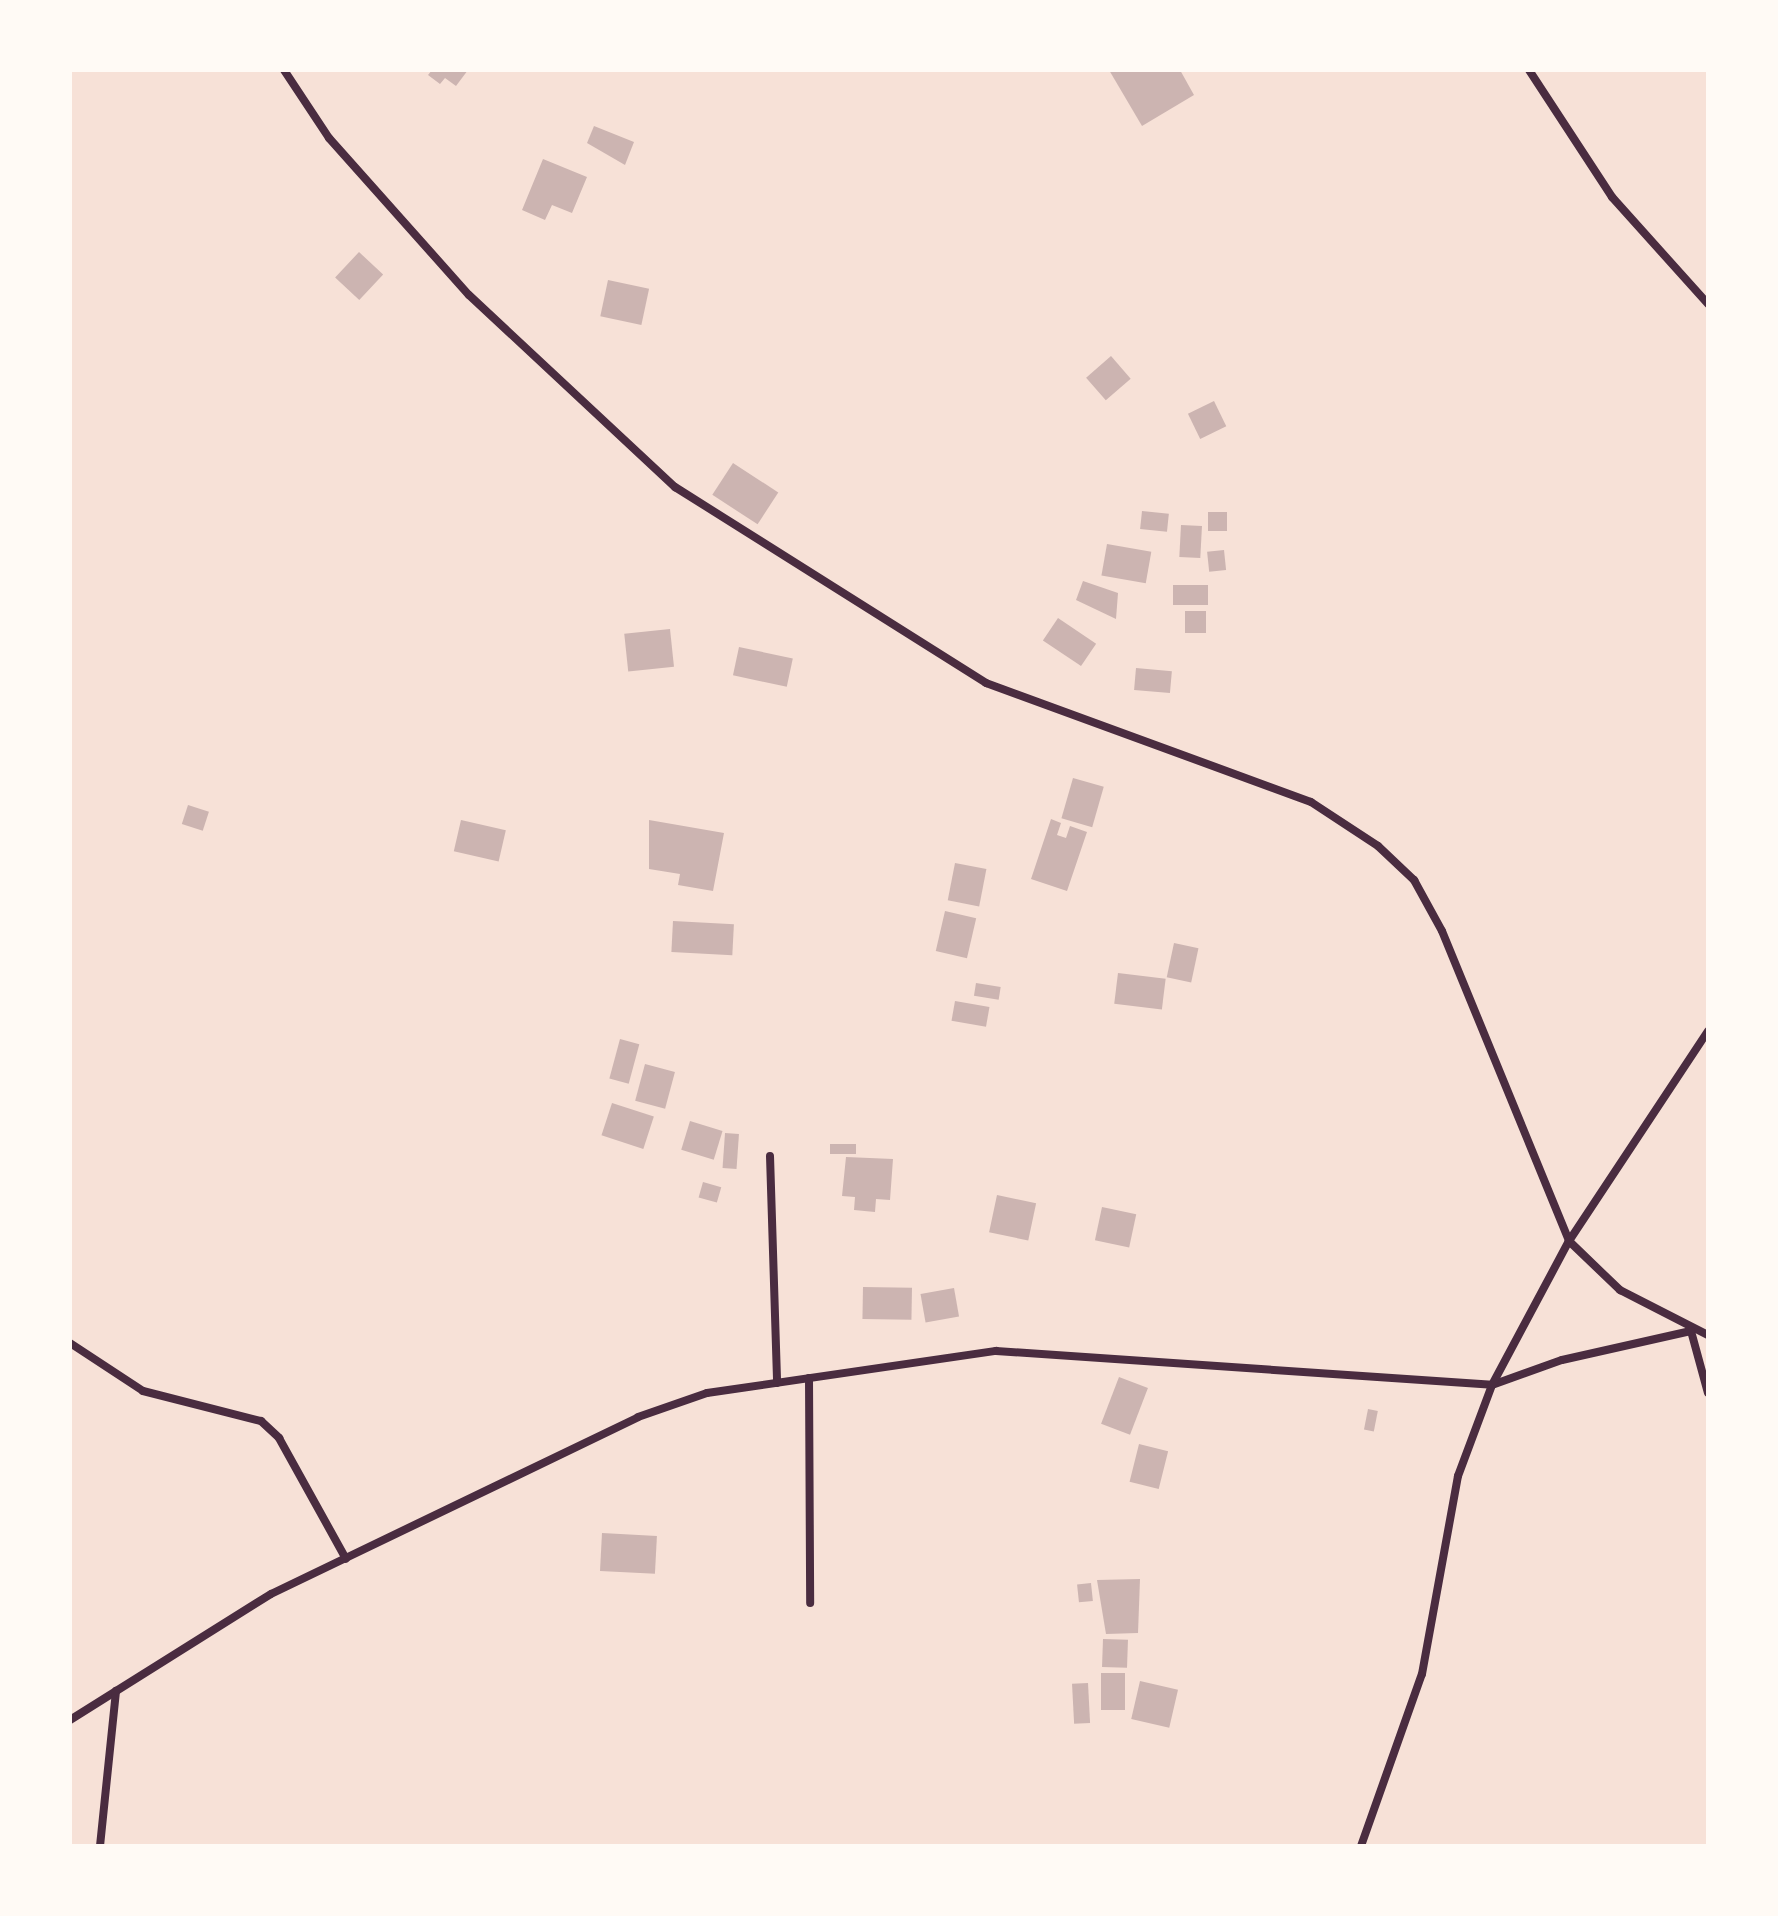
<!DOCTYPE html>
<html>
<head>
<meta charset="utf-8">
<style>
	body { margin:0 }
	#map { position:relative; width:1778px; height:1916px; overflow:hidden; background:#f7e1d7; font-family:"Titillium Web",sans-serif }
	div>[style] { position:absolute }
	.building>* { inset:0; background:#ccb4b1; transform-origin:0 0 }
	.minor>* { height:8px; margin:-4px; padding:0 4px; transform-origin:4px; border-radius:4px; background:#4a2c40 }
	span { translate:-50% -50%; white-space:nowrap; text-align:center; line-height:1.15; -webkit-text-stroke:7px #fffaf5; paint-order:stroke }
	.frame { position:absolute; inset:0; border:72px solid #fffaf5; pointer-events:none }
</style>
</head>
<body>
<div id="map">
	<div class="building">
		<i style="clip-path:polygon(432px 70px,468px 70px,456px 86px,445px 78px,440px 84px,428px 75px)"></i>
		<i style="clip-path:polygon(1109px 70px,1180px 70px,1194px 95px,1142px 126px)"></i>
		<i style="clip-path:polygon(594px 126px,634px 142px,625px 165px,587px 143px)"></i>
		<i style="clip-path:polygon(543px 159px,587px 177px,572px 213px,552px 205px,545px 220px,522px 210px)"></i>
		<i style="left:359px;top:252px;width:33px;height:35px;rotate:43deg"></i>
		<i style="left:608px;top:280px;width:42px;height:37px;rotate:12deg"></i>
		<i style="left:1111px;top:356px;width:30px;height:33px;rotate:49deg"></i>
		<i style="left:1214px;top:401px;width:28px;height:29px;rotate:64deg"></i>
		<i style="left:733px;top:463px;width:54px;height:38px;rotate:33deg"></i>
		<i style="left:1142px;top:511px;width:27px;height:18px;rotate:6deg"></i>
		<i style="left:1208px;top:512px;width:19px;height:19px"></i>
		<i style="left:1181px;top:525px;width:21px;height:32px;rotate:3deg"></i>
		<i style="left:1107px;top:544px;width:45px;height:32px;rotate:10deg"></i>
		<i style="left:1224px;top:550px;width:20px;height:17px;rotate:84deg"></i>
		<i style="clip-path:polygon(1083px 581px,1118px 593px,1116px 619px,1076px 600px)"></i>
		<i style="left:1208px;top:585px;width:20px;height:35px;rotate:90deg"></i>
		<i style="left:1185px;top:611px;width:21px;height:22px"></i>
		<i style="left:1058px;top:618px;width:46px;height:27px;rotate:34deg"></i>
		<i style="left:670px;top:629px;width:38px;height:46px;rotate:84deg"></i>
		<i style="left:739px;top:647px;width:55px;height:29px;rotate:12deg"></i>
		<i style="left:1136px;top:668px;width:36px;height:22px;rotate:5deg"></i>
		<i style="left:1073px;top:778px;width:32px;height:42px;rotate:16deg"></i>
		<i style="left:188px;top:805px;width:22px;height:20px;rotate:18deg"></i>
		<i style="clip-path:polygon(1051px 819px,1061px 823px,1057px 835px,1066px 838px,1070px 826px,1087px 832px,1067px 891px,1031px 879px)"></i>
		<i style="left:461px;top:820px;width:46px;height:32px;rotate:13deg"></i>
		<i style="clip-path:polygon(649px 820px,724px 833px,713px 891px,678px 885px,680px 874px,649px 869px)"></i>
		<i style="left:955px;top:863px;width:32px;height:38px;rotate:11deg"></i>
		<i style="left:945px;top:911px;width:32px;height:41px;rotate:13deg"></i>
		<i style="left:673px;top:921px;width:61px;height:31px;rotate:3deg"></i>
		<i style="left:1174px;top:943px;width:25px;height:35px;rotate:12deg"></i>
		<i style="left:1118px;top:973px;width:48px;height:31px;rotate:7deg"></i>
		<i style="left:976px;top:983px;width:25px;height:13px;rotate:9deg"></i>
		<i style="left:955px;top:1001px;width:35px;height:20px;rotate:10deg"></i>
		<i style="left:620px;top:1039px;width:20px;height:41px;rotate:15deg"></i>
		<i style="left:645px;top:1064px;width:31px;height:38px;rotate:15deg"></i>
		<i style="left:612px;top:1103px;width:44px;height:34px;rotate:18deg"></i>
		<i style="left:690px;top:1121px;width:34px;height:30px;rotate:17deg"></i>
		<i style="left:725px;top:1133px;width:14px;height:35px;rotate:4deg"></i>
		<i style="left:830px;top:1144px;width:26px;height:10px"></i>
		<i style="clip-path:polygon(846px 1157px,893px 1159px,890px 1200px,876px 1199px,875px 1212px,854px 1210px,855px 1197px,842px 1196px)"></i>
		<i style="left:703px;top:1182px;width:19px;height:16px;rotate:16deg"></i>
		<i style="left:997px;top:1195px;width:40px;height:38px;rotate:12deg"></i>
		<i style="left:1102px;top:1207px;width:35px;height:34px;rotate:12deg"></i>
		<i style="left:863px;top:1287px;width:49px;height:32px;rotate:1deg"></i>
		<i style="left:954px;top:1288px;width:29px;height:34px;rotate:80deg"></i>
		<i style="left:1119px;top:1377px;width:31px;height:50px;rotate:21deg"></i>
		<i style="left:1368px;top:1409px;width:10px;height:21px;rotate:11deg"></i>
		<i style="left:1139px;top:1444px;width:30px;height:39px;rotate:14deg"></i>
		<i style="left:602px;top:1533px;width:55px;height:38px;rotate:3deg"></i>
		<i style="clip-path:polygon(1140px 1579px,1138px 1633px,1106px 1634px,1097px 1580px)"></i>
		<i style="left:1091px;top:1583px;width:18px;height:14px;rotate:84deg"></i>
		<i style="left:1103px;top:1639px;width:25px;height:28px;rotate:2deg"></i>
		<i style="left:1101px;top:1673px;width:24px;height:37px"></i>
		<i style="left:1140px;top:1681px;width:39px;height:39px;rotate:13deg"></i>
		<i style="left:1088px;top:1683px;width:40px;height:16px;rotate:87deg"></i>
	</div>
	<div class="minor">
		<i style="left:284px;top:70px;width:82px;rotate:56.5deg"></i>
		<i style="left:329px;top:138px;width:210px;rotate:48.3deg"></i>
		<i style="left:469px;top:295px;width:282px;rotate:43deg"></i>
		<i style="left:675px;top:487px;width:368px;rotate:32.2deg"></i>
		<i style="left:986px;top:683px;width:346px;rotate:20.1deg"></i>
		<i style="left:1311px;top:802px;width:80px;rotate:33.3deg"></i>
		<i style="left:1378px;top:846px;width:50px;rotate:43.4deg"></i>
		<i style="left:1414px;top:880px;width:58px;rotate:61.2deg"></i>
		<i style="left:1442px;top:931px;width:335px;rotate:67.7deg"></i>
		<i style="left:1569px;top:1241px;width:71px;rotate:43.9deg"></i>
		<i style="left:1620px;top:1290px;width:99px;rotate:27.1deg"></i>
		<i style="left:1529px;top:70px;width:152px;rotate:56.8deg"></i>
		<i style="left:1612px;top:197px;width:144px;rotate:48.1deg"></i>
		<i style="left:770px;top:1156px;width:227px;rotate:88.2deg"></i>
		<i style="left:1691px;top:1331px;width:64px;rotate:74.7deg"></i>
		<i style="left:70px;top:1343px;width:87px;rotate:33.3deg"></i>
		<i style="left:143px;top:1391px;width:122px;rotate:14.3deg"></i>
		<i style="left:261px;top:1421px;width:25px;rotate:43deg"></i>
		<i style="left:279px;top:1438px;width:138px;rotate:61deg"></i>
		<i style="left:809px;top:1378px;width:225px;rotate:89.7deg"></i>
		<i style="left:70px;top:1720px;width:237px;rotate:-32.1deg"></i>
		<i style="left:271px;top:1594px;width:407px;rotate:-25.7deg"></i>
		<i style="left:638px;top:1417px;width:73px;rotate:-19.2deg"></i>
		<i style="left:707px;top:1393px;width:292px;rotate:-8.3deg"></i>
		<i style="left:996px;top:1351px;width:497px;rotate:3.9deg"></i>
		<i style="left:1492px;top:1385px;width:74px;rotate:-19.7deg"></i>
		<i style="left:1562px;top:1360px;width:132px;rotate:-12.7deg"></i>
		<i style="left:100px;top:1846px;width:156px;rotate:-84.1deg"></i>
		<i style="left:1361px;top:1846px;width:182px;rotate:-70.5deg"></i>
		<i style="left:1422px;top:1674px;width:201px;rotate:-79.7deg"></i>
		<i style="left:1458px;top:1476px;width:97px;rotate:-69.5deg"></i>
		<i style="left:1492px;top:1385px;width:163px;rotate:-61.9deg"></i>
		<i style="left:1569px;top:1241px;width:252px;rotate:-56.5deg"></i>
	</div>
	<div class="frame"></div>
</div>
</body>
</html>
